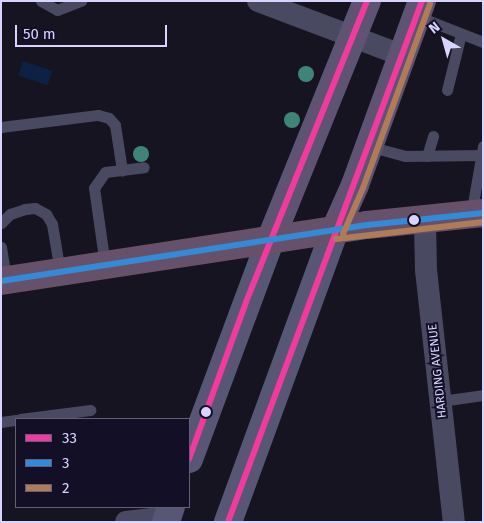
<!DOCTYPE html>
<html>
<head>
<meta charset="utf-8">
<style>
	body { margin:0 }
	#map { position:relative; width:484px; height:523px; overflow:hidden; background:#161421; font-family:"Fira Sans",sans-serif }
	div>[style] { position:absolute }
	.water>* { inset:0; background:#0d2144; transform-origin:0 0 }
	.lane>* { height:11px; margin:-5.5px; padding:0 5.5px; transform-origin:5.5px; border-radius:5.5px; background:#4a4962 }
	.street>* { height:22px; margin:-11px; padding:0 11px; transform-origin:11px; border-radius:11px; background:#4a4962 }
	.secondary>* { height:28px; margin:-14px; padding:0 14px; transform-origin:14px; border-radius:14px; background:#575674 }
	.primary>* { height:28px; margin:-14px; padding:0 14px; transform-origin:14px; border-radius:14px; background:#5e5373 }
	.highway>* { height:28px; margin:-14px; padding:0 14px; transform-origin:14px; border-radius:14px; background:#67516a }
	.bus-1>* { height:6px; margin:-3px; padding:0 3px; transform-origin:3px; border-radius:3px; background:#f13a9d }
	.bus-2>* { height:6px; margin:-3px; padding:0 3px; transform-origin:3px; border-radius:3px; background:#338bd7 }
	.bus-3>* { height:6px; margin:-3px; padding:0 3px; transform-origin:3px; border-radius:3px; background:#b07c57 }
	.trees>* { width:16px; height:16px; margin:-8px; border-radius:50%; background:#3e8478 }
	.dots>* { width:14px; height:14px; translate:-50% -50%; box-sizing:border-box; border:2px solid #130f26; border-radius:50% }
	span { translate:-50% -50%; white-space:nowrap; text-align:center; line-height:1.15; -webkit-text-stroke:4px #130f26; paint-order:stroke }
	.street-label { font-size:12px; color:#d9d4ff }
	.frame { position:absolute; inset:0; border:2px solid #d9d4ff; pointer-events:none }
	.legend { position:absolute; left:15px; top:418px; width:175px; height:90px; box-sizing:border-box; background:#130f26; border:1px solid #625e7d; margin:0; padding:6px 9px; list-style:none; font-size:15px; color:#d9d4ff }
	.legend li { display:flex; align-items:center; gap:10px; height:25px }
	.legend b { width:25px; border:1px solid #625e7d }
	.north { position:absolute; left:419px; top:15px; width:50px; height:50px; -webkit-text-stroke:4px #130f26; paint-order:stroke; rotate:322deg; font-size:14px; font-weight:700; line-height:20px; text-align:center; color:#d9d4ff }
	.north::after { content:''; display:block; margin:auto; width:18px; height:22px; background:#d9d4ff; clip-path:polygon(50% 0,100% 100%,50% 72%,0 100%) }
	.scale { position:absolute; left:15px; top:25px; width:152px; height:22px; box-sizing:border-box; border:2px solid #d9d4ff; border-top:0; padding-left:6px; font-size:15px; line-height:18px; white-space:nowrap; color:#d9d4ff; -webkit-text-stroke:4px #130f26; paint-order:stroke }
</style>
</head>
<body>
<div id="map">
	<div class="water">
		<i style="left:23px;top:61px;width:31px;height:15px;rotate:19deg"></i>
	</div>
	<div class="lane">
		<i style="left:41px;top:1px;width:18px;rotate:29deg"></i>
		<i style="left:57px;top:10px;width:26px;rotate:-21deg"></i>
		<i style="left:417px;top:16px;width:71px;rotate:21.5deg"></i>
		<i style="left:447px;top:90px;width:58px;rotate:-76deg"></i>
		<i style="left:1px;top:127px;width:98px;rotate:-7.1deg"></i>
		<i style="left:98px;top:115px;width:11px;rotate:15deg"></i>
		<i style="left:109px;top:118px;width:9px;rotate:49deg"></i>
		<i style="left:115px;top:125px;width:46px;rotate:81.2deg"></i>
		<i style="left:368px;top:146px;width:39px;rotate:15deg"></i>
		<i style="left:406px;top:156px;width:75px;rotate:-0.8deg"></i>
		<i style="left:427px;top:156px;width:21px;rotate:-73deg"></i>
		<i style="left:471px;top:215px;width:70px;rotate:-80.1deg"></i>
		<i style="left:1px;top:223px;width:13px;rotate:-45deg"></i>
		<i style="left:10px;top:214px;width:16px;rotate:-18deg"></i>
		<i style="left:25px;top:209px;width:10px;rotate:-6deg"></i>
		<i style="left:35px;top:208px;width:13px;rotate:29deg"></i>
		<i style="left:46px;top:214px;width:12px;rotate:59deg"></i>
		<i style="left:52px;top:224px;width:49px;rotate:80.5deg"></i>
		<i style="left:1px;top:247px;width:33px;rotate:81deg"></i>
		<i style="left:105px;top:265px;width:78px;rotate:-98.1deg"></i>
		<i style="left:94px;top:188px;width:19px;rotate:-55deg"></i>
		<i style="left:105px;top:172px;width:39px;rotate:-7deg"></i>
		<i style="left:441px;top:401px;width:42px;rotate:-8.1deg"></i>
		<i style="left:20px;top:419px;width:71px;rotate:-7.3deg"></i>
		<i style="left:1px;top:422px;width:15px;rotate:-8deg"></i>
	</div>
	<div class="street">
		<i style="left:258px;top:1px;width:153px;rotate:20.7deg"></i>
		<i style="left:425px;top:220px;width:50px;rotate:88.9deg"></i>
		<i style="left:426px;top:270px;width:254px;rotate:83.7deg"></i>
		<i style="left:126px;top:522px;width:42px;rotate:-6.8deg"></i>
	</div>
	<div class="secondary">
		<i style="left:189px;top:459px;width:233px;rotate:-69.6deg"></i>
		<i style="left:166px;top:522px;width:16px;rotate:-72deg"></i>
		<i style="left:228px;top:522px;width:311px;rotate:-69.9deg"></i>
	</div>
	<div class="primary">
		<i style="left:335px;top:230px;width:49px;rotate:-66deg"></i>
		<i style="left:355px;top:185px;width:196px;rotate:-70deg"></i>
		<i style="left:270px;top:241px;width:259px;rotate:-68deg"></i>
	</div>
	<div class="highway">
		<i style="left:1px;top:281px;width:370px;rotate:-8.7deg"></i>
		<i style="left:367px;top:225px;width:117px;rotate:-5.9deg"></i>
	</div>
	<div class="bus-1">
		<i style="left:189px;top:459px;width:167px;rotate:-70deg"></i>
		<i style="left:246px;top:302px;width:324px;rotate:-68.1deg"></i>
		<i style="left:228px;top:522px;width:556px;rotate:-69.58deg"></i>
	</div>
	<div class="bus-2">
		<i style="left:1px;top:281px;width:370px;rotate:-8.7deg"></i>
		<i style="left:367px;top:225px;width:117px;rotate:-5.9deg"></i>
	</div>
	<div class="bus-3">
		<i style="left:343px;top:234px;width:50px;rotate:-66.5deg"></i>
		<i style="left:363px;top:188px;width:196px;rotate:-70deg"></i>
		<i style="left:336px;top:239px;width:148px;rotate:-6.6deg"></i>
	</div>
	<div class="trees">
		<i style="left:306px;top:74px"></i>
		<i style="left:292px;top:120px"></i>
		<i style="left:141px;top:154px"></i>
	</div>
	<div class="dots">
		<i style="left:414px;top:220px;background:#d9d4ff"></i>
		<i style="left:206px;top:412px;background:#d9d4ff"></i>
	</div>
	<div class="street-label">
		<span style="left:438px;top:371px;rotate:-96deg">HARDING AVENUE</span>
	</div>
	<div class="frame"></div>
	<ul class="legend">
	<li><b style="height:6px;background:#f13a9d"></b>33</li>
	<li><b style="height:6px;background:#338bd7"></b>3</li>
	<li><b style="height:6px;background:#b07c57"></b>2</li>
	</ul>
	<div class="north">N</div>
	<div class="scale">50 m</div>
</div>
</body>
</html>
